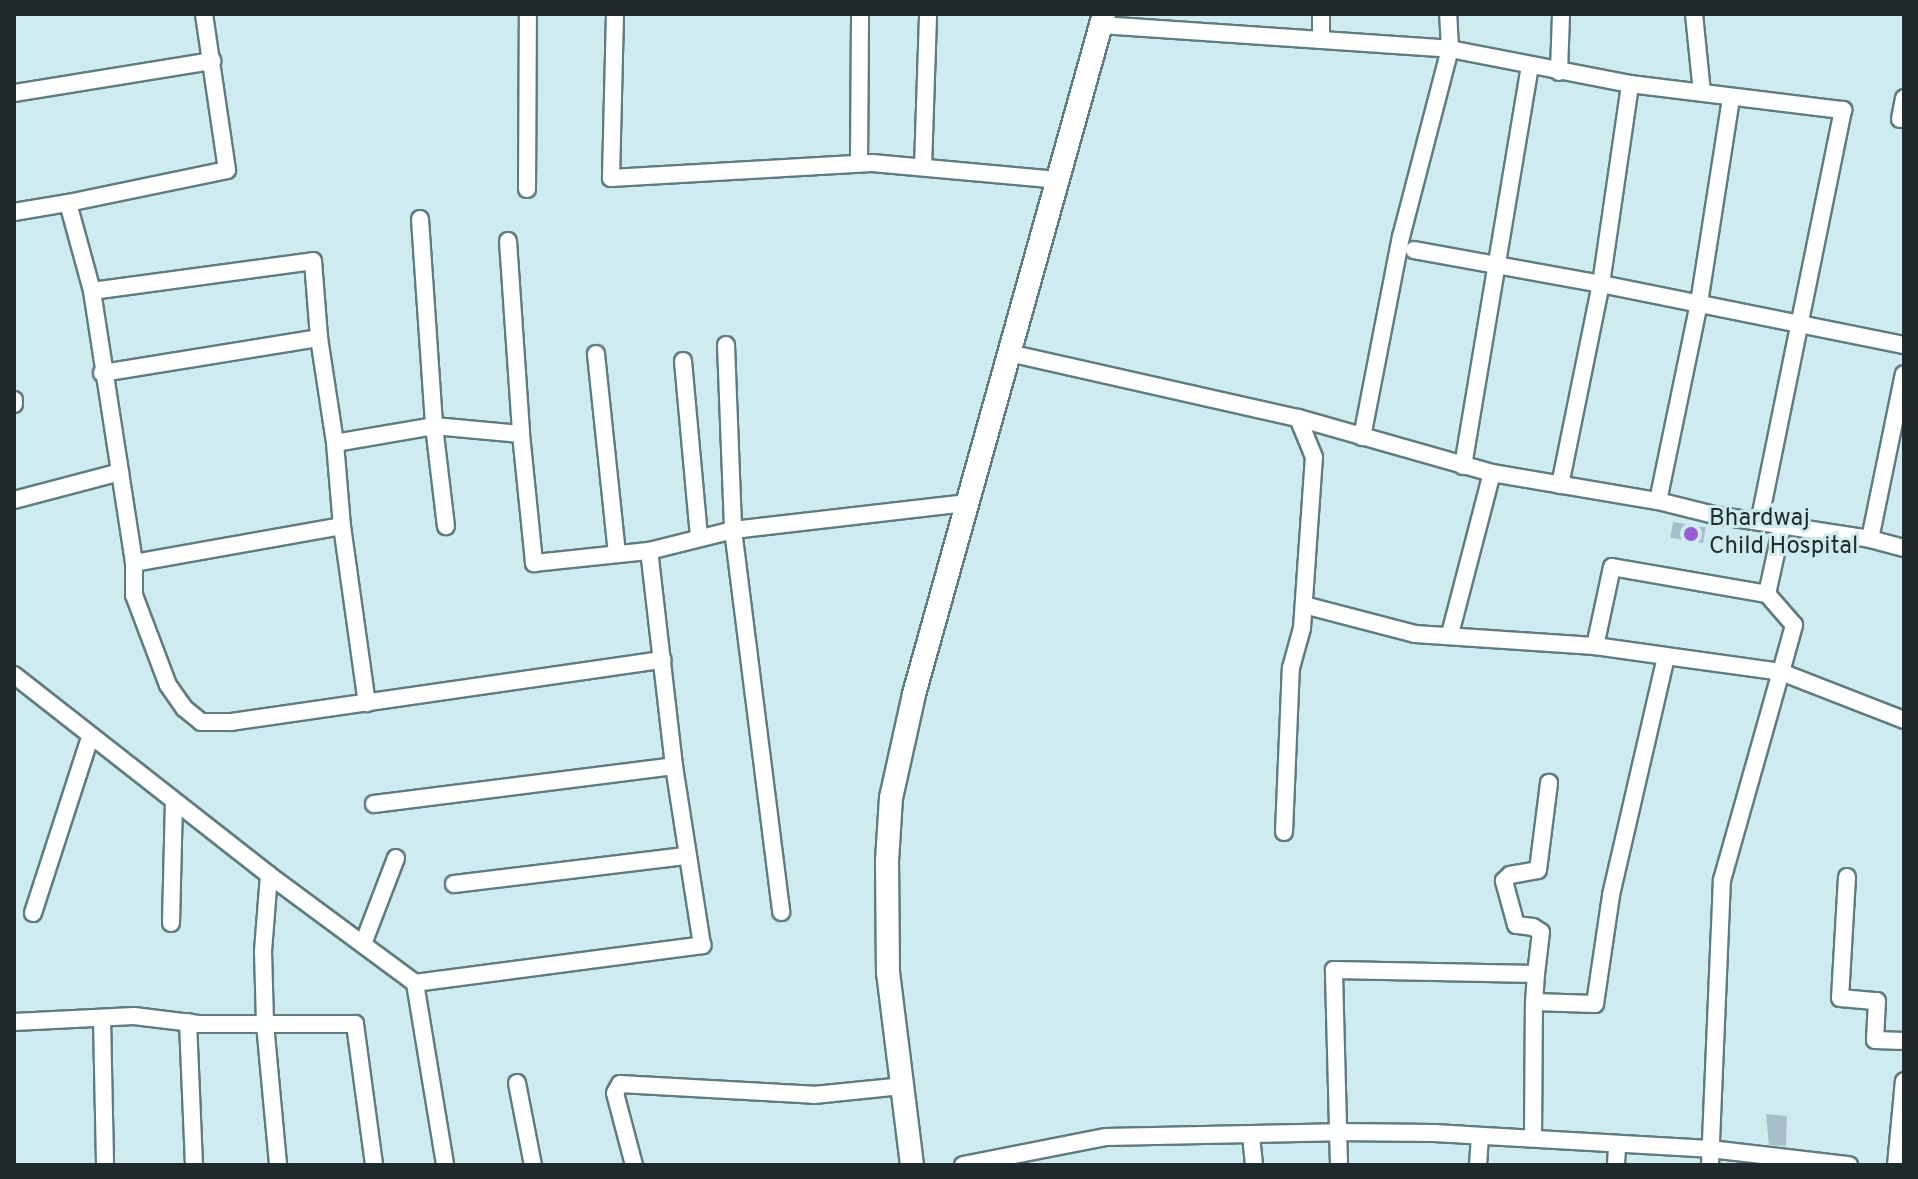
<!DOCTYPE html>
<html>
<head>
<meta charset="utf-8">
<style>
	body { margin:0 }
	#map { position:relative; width:1918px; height:1179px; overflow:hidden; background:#ceecf0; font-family:Overpass,sans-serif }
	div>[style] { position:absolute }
	.building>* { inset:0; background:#a6bfca; transform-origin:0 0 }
	.roads { filter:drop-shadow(2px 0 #617c7f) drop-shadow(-2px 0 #617c7f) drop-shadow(0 2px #617c7f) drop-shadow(0 -2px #617c7f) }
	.minor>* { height:16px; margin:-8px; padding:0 8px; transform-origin:8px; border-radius:8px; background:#fff }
	.major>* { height:22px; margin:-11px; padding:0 11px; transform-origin:11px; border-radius:11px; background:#fff }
	.dots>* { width:22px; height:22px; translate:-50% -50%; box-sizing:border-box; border:4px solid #ceecf0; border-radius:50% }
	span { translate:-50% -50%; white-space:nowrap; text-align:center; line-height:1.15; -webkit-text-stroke:6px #ceecf0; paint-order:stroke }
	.poi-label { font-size:24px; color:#1f2a2c }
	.left { translate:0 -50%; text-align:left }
	.frame { position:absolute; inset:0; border:16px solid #1f2a2c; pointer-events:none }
</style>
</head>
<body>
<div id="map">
	<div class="building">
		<i style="left:1673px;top:522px;width:33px;height:16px;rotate:9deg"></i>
		<i style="clip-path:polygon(1766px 1114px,1787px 1116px,1786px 1146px,1769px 1145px)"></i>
	</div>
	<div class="roads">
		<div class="minor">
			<i style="left:615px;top:14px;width:164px;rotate:91.4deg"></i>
			<i style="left:611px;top:178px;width:261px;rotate:-3.3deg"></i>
			<i style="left:872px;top:163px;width:189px;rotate:5.2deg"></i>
			<i style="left:1321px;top:14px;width:26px;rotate:90deg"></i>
			<i style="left:1694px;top:14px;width:79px;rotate:84.2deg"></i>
			<i style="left:1101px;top:25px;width:350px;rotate:3.9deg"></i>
			<i style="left:1450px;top:49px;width:183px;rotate:11deg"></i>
			<i style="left:1630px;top:84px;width:215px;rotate:7deg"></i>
			<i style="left:1843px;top:110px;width:420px;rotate:101.5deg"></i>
			<i style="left:1559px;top:72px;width:58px;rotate:-88deg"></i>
			<i style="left:14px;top:93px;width:201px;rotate:-9.2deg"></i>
			<i style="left:1900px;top:119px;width:21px;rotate:-79deg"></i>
			<i style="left:859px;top:163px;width:149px;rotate:-89.6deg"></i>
			<i style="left:923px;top:167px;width:153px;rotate:-88.1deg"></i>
			<i style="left:527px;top:189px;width:175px;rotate:-89.7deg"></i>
			<i style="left:68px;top:203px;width:162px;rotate:-11.7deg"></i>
			<i style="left:227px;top:170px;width:158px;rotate:-98.4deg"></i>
			<i style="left:14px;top:212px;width:55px;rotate:-9.5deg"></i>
			<i style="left:68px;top:203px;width:91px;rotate:74.7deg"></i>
			<i style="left:92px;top:291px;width:223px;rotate:-7.7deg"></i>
			<i style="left:313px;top:261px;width:77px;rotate:85.5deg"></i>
			<i style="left:319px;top:338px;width:106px;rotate:81.3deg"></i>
			<i style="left:335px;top:443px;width:100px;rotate:-9.7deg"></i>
			<i style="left:434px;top:426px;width:87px;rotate:5.3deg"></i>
			<i style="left:521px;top:434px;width:130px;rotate:84.2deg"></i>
			<i style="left:534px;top:563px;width:116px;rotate:-6deg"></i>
			<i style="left:420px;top:219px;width:207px;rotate:86.1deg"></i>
			<i style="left:434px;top:426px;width:101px;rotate:83.2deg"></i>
			<i style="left:508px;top:241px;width:193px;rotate:86.1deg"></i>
			<i style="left:1414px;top:250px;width:190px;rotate:10.3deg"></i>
			<i style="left:1601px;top:284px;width:309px;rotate:11.4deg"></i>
			<i style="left:92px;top:291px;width:275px;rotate:81.2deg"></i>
			<i style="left:134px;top:563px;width:32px;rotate:90deg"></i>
			<i style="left:134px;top:595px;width:96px;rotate:69.3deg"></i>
			<i style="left:168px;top:685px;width:28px;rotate:55deg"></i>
			<i style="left:184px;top:708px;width:22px;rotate:39deg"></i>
			<i style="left:201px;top:722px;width:30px"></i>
			<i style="left:231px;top:722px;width:436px;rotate:-8.2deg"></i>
			<i style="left:726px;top:345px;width:185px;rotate:87.8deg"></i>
			<i style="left:733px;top:530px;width:385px;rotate:82.8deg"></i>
			<i style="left:1009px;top:353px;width:296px;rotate:12.7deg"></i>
			<i style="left:1298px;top:418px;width:202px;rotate:15.8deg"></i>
			<i style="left:1492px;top:473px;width:168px;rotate:9.6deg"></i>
			<i style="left:1658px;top:501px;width:58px;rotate:14deg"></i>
			<i style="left:1714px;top:515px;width:158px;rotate:8.7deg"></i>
			<i style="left:1870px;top:539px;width:35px;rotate:15deg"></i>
			<i style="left:596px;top:354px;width:200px;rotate:84deg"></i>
			<i style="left:683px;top:361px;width:177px;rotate:84.8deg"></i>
			<i style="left:102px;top:373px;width:220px;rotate:-9.2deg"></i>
			<i style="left:14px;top:400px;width:4px;rotate:90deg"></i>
			<i style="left:1362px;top:437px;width:204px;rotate:-79deg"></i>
			<i style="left:1401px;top:237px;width:194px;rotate:-75.4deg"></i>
			<i style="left:1450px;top:49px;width:35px;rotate:-93deg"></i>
			<i style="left:335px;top:443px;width:83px;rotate:85.2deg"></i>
			<i style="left:342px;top:526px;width:179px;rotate:82deg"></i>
			<i style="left:1463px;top:466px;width:405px;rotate:-80.5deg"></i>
			<i style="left:1560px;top:485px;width:205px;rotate:-78.5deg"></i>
			<i style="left:1601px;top:284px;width:202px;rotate:-81.7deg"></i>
			<i style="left:14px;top:500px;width:110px;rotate:-14.8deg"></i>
			<i style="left:1658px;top:501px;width:202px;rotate:-78.3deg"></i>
			<i style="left:1699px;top:303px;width:207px;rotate:-81.1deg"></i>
			<i style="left:1870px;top:539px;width:168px;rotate:-78.4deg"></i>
			<i style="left:134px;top:563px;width:211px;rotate:-10.1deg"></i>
			<i style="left:1767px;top:594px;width:70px;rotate:-77.6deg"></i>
			<i style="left:1304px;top:605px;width:115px;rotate:14.6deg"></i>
			<i style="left:1415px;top:634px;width:180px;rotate:3.8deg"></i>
			<i style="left:1595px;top:646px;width:72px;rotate:8deg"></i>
			<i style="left:1450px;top:634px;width:166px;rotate:-75.4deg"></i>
			<i style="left:14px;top:675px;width:324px;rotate:38.1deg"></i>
			<i style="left:269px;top:875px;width:182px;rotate:36.5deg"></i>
			<i style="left:415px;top:983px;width:184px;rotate:80.6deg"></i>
			<i style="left:374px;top:804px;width:302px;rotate:-7.2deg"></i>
			<i style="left:1284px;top:832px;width:164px;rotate:-87.6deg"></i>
			<i style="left:1291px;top:668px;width:41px;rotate:-74.6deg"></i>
			<i style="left:1302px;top:628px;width:171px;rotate:-86deg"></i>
			<i style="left:1314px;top:457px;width:42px;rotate:-112.3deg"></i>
			<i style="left:269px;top:875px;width:76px;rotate:94.5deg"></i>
			<i style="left:263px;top:951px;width:73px;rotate:88.4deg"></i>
			<i style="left:265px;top:1024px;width:142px;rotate:84.7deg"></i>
			<i style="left:1847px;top:877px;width:121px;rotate:93.3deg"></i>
			<i style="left:1840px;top:998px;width:37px;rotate:5deg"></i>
			<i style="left:1877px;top:1001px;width:39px;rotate:93deg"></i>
			<i style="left:1875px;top:1040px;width:29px;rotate:2deg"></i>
			<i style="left:454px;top:884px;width:235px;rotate:-6.9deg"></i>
			<i style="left:33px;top:913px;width:184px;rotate:-72deg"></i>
			<i style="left:171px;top:923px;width:121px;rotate:-88.6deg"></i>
			<i style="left:363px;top:944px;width:92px;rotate:-69deg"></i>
			<i style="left:1536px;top:974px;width:42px;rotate:-83.2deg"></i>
			<i style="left:1541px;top:932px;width:9px;rotate:-148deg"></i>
			<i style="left:1533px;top:927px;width:17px;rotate:-173deg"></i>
			<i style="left:1516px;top:925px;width:46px;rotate:-105.3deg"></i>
			<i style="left:1504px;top:881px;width:8px;rotate:-45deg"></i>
			<i style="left:1510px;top:875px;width:28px;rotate:-10deg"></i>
			<i style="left:1538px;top:870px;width:88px;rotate:-82.8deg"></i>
			<i style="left:415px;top:983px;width:290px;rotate:-7.5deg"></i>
			<i style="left:702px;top:945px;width:181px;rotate:-98.9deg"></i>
			<i style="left:674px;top:766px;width:216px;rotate:-96.6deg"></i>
			<i style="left:649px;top:551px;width:87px;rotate:-14deg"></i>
			<i style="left:733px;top:530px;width:236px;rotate:-6.6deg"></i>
			<i style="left:102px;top:1019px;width:146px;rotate:88.8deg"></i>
			<i style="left:14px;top:1022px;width:120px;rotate:-2.9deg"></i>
			<i style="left:134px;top:1016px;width:65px;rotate:7deg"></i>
			<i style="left:199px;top:1024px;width:156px"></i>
			<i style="left:355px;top:1024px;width:142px;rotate:82.3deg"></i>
			<i style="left:188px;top:1022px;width:143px;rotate:87.6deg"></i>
			<i style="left:517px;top:1083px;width:84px;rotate:79deg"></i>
			<i style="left:1251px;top:1136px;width:29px;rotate:84deg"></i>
			<i style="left:1533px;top:1138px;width:136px;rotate:-89.6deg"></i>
			<i style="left:634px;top:1165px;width:74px;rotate:-104.8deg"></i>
			<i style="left:615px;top:1093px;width:10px;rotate:-61deg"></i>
			<i style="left:620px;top:1084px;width:194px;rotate:3.2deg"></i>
			<i style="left:814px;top:1095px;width:88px;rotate:-5.8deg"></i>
			<i style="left:963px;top:1165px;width:146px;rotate:-11.1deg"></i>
			<i style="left:1106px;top:1137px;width:231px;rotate:-1.2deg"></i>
			<i style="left:1337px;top:1132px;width:97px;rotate:0.6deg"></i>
			<i style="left:1434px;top:1133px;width:276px;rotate:3.3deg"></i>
			<i style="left:1710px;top:1149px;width:140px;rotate:6.6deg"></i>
			<i style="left:1339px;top:1165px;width:195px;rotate:-91.5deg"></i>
			<i style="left:1334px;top:970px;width:202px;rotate:1.1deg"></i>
			<i style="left:1536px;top:974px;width:28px;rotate:94deg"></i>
			<i style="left:1534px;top:1002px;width:61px;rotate:1.9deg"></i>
			<i style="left:1595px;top:1004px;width:110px;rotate:-81.6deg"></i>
			<i style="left:1611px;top:895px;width:245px;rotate:-77deg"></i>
			<i style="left:1666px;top:656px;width:116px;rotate:7.9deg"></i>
			<i style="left:1781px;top:672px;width:49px;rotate:-74.5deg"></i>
			<i style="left:1794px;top:625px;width:41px;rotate:-131.1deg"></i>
			<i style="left:1767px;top:594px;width:157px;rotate:-170.1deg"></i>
			<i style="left:1612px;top:567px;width:81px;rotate:102.1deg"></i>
			<i style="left:1478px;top:1165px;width:28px;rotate:-86deg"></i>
			<i style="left:1616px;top:1165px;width:21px;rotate:-87deg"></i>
			<i style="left:1710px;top:1165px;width:285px;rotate:-87.6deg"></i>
			<i style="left:1722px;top:880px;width:216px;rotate:-74.2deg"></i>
			<i style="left:1781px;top:672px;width:132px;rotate:21.3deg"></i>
			<i style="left:1896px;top:1165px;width:84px;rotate:-84.6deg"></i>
		</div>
		<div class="major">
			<i style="left:912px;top:1165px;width:193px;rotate:-97.1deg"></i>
			<i style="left:888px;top:973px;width:112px;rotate:-90.5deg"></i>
			<i style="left:887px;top:861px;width:63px;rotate:-86.4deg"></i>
			<i style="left:891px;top:798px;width:107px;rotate:-77.5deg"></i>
			<i style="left:914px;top:694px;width:706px;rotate:-74.39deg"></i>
		</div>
	</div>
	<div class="dots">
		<i style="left:1691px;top:534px;background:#985cd3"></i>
	</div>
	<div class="poi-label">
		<span class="left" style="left:1709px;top:534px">Bhardwaj<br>Child Hospital</span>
	</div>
	<div class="frame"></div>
</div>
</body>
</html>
